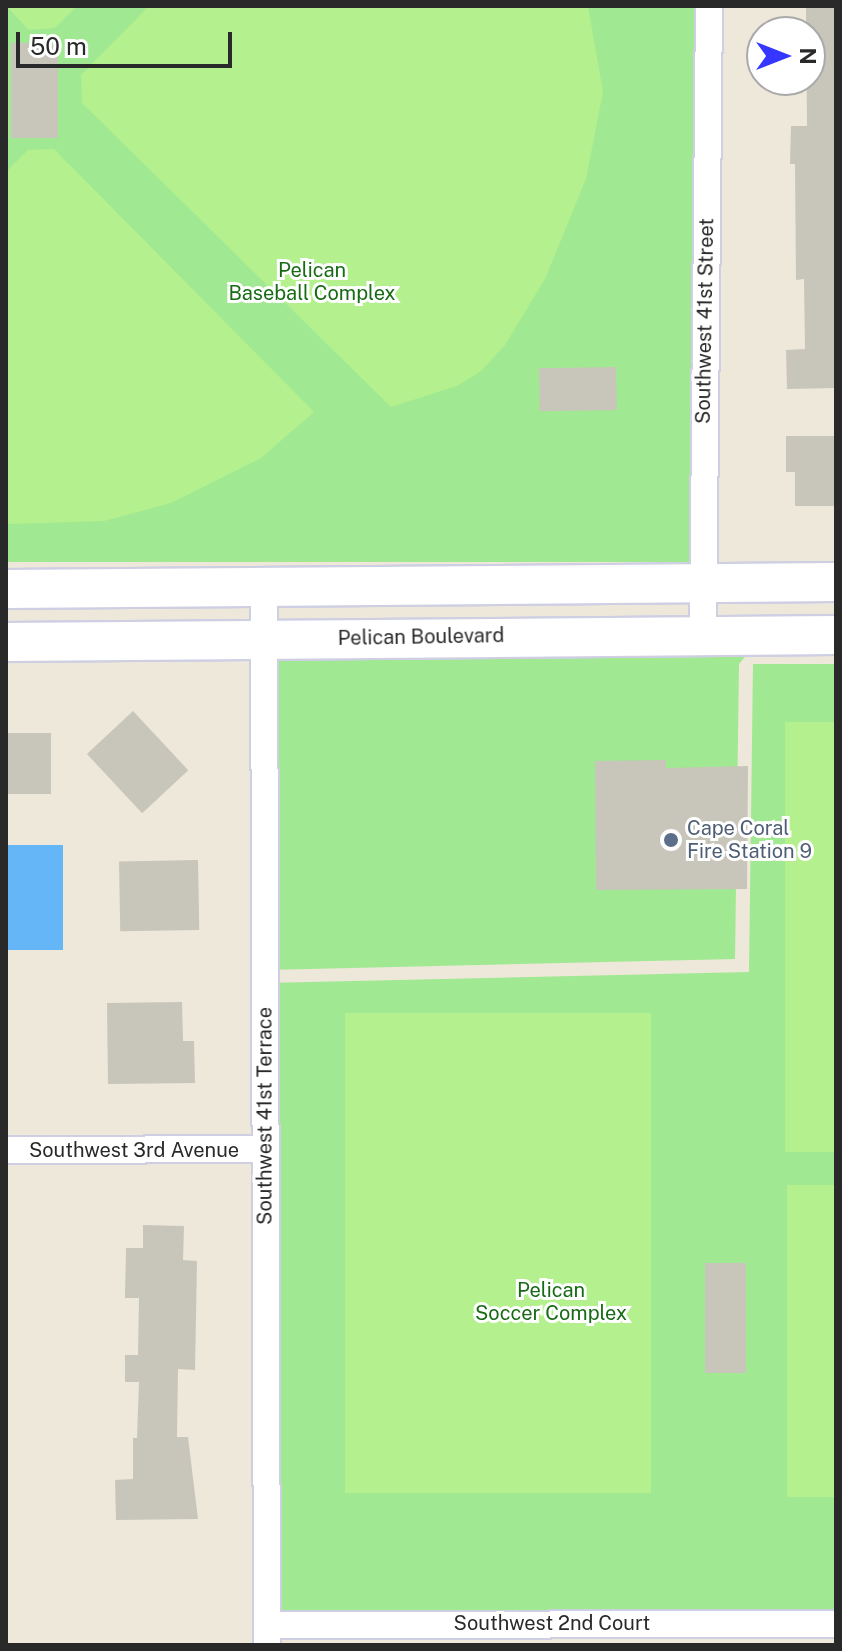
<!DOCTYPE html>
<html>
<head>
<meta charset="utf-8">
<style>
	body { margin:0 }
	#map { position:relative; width:842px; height:1651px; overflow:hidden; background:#ede8da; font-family:"Public Sans",sans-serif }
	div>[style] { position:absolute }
	.green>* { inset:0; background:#a0e892; transform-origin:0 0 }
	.pitch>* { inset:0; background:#b4f08d; transform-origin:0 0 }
	.water>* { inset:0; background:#65b6f7; transform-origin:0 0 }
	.building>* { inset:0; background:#c8c5ba; transform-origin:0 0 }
	.roads { filter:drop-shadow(2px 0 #cfcfe4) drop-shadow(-2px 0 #cfcfe4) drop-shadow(0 2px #cfcfe4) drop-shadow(0 -2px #cfcfe4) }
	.street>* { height:26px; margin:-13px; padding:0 13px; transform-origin:13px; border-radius:13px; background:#fff }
	.secondary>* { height:38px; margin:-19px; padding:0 19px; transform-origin:19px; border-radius:19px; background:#fff }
	.dots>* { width:22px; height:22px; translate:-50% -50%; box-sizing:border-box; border:4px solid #fff; border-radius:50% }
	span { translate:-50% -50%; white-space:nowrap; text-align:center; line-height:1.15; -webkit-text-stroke:6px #fff; paint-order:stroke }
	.park-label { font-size:20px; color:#176b14 }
	.street-label { font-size:20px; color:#292929 }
	.service-label { font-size:20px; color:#4e5e75 }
	.left { translate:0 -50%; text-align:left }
	.frame { position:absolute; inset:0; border:8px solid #292929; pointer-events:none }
	.north { position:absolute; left:746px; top:16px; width:80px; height:80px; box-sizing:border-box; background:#fff; border:2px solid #a9a9a9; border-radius:50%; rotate:90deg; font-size:22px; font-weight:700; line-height:32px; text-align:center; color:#292929 }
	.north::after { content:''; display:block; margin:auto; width:28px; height:36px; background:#3536ff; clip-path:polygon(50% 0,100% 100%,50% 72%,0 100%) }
	.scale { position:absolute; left:16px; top:32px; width:216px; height:36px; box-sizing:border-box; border:4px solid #292929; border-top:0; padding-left:10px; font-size:24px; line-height:28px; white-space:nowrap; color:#292929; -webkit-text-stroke:6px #fff; paint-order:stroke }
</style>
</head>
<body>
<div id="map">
	<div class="green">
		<i style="left:6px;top:6px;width:702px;height:556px"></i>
		<i style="clip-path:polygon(749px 652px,739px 664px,735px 959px,267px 970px,266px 655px)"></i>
		<i style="clip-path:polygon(753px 664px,836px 664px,836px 1623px,267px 1625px,265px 983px,749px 972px)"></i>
	</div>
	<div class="pitch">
		<i style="clip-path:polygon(6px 6px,77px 6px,55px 28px,29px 30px)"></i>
		<i style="clip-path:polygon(149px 6px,588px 6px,603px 92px,586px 179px,545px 279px,505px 345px,481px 371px,457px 386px,391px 407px,82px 103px,81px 75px)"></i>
		<i style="clip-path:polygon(54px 149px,314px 412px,261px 458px,171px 503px,104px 521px,12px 524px,6px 523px,6px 172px,28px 150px)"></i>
		<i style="left:785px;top:722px;width:51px;height:430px"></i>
		<i style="left:345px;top:1013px;width:306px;height:480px"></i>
		<i style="left:787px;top:1185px;width:49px;height:312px"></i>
	</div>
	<div class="water">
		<i style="left:6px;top:845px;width:57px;height:105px"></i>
	</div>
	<div class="building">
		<i style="clip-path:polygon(806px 6px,836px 6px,836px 388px,787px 389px,786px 350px,805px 349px,804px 279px,796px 280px,795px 164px,790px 164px,791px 126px,807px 126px)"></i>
		<i style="left:11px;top:43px;width:47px;height:95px"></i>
		<i style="left:616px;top:367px;width:43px;height:77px;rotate:89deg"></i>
		<i style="clip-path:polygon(786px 436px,836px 436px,836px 506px,795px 506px,795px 472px,786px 472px)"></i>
		<i style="left:133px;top:711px;width:81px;height:63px;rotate:47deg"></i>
		<i style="left:6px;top:733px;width:45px;height:61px"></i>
		<i style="clip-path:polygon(666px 760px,666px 768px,748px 766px,747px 889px,596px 890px,595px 761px)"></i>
		<i style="left:198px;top:860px;width:70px;height:79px;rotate:89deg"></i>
		<i style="clip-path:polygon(182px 1002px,183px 1041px,194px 1041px,195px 1083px,108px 1084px,107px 1003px)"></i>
		<i style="clip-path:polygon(143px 1225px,184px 1226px,183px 1260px,197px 1261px,195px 1370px,178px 1369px,177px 1437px,188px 1437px,198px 1519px,116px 1520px,115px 1480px,133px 1479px,133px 1438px,137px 1438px,139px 1382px,125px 1382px,125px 1355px,138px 1355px,139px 1298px,125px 1298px,126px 1248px,143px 1248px)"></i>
		<i style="left:705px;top:1263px;width:41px;height:110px"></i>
	</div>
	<div class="roads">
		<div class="street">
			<i style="left:264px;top:587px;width:1058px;rotate:89.84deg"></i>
			<i style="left:703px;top:637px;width:631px;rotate:-89.46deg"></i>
			<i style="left:6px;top:1150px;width:256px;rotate:-0.2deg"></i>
			<i style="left:267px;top:1625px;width:569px;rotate:-0.1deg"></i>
		</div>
		<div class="secondary">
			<i style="left:6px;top:589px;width:830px;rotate:-0.48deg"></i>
			<i style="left:6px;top:642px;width:830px;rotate:-0.48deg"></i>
		</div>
	</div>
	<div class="dots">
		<i style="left:671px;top:840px;background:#5c6f8a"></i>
	</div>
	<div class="park-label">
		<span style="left:312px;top:282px">Pelican<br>Baseball Complex</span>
		<span style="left:551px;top:1302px">Pelican<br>Soccer Complex</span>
	</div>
	<div class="street-label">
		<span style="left:705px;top:321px;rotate:-89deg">Southwest 41st Street</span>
		<span style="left:421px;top:637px;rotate:-1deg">Pelican Boulevard</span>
		<span style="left:265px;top:1116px;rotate:-90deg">Southwest 41st Terrace</span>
		<span style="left:134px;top:1150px">Southwest 3rd Avenue</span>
		<span style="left:552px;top:1623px">Southwest 2nd Court</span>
	</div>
	<div class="service-label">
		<span class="left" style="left:687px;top:840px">Cape Coral<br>Fire Station 9</span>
	</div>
	<div class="frame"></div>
	<div class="north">N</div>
	<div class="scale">50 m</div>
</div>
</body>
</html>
